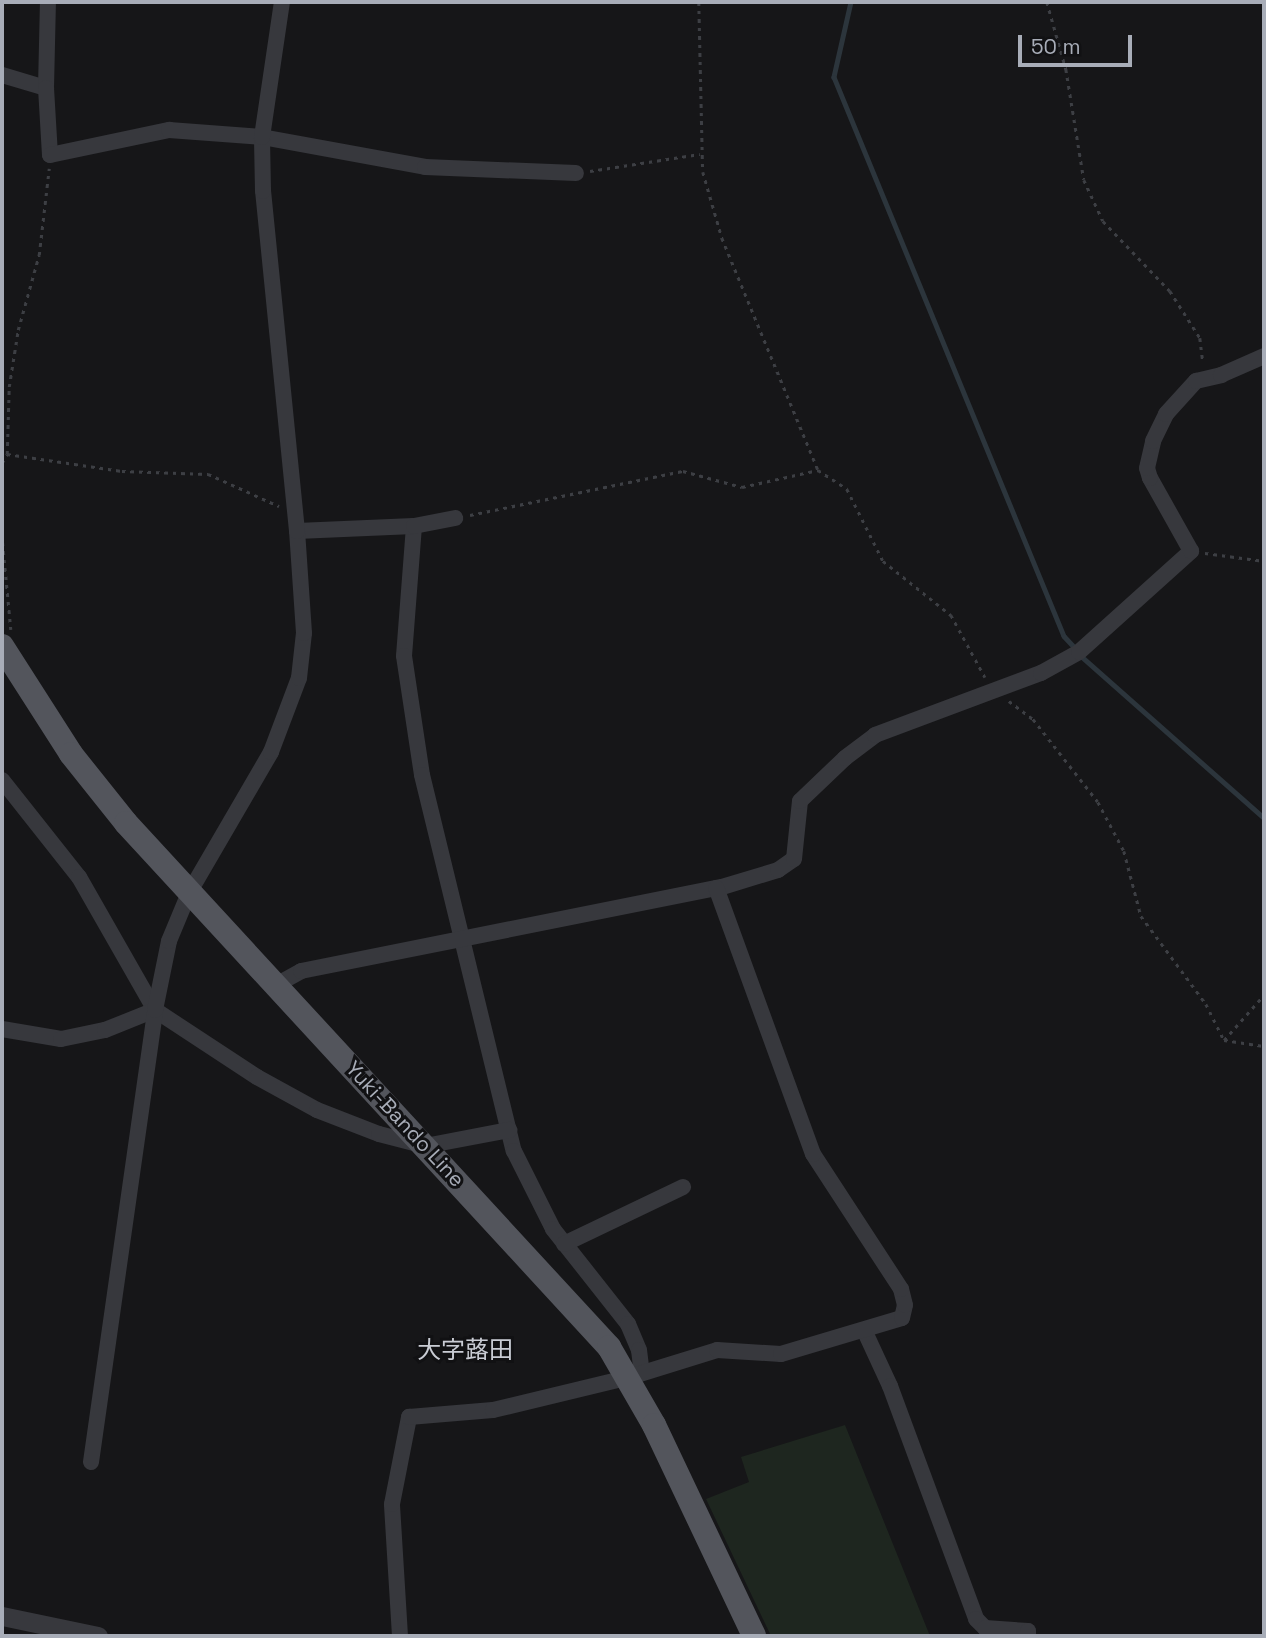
<!DOCTYPE html>
<html>
<head>
<meta charset="utf-8">
<style>
	body { margin:0 }
	#map { position:relative; width:1266px; height:1638px; overflow:hidden; background:#161618; font-family:"Space Grotesk","Noto Sans JP",sans-serif }
	div>[style] { position:absolute }
	.green>* { inset:0; background:#1e261f }
	.stream>* { height:4.5px; margin:-2.25px; padding:0 2.25px; transform-origin:2.25px; border-radius:2.25px; background:#2c353c }
	.path>* { height:2.5px; margin-top:-1.25px; transform-origin:0; background:repeating-linear-gradient(90deg,#3d3f44 0 3.5px,transparent 0 8.5px) }
	.minor>* { height:16px; margin:-8px; padding:0 8px; transform-origin:8px; border-radius:8px; background:#37383d }
	.tertiary>* { height:19px; margin:-9.5px; padding:0 9.5px; transform-origin:9.5px; border-radius:9.5px; background:#37383d }
	.primary>* { height:24px; margin:-12px; padding:0 12px; transform-origin:12px; border-radius:12px; background:#53555c }
	span { translate:-50% -50%; white-space:nowrap; text-align:center; line-height:1.15; -webkit-text-stroke:6px #111113; paint-order:stroke }
	.street-label { font-size:21px; color:#a8adb8 }
	.quarter-label { font-size:24px; color:#c9ccd4 }
	.frame { position:absolute; inset:0; border:4px solid #a8adb8; pointer-events:none }
	.scale { position:absolute; left:1018px; top:35px; width:114px; height:32px; box-sizing:border-box; border:4px solid #a8adb8; border-top:0; padding-left:9px; font-size:21px; line-height:24px; white-space:nowrap; color:#a8adb8; -webkit-text-stroke:5px #111113; paint-order:stroke }
</style>
</head>
<body>
<div id="map">
	<div class="green">
		<i style="clip-path:polygon(845px 1425px,930px 1636px,771px 1636px,706px 1499px,749px 1482px,741px 1457px)"></i>
	</div>
	<div class="stream">
		<i style="left:851px;top:2px;width:77px;rotate:102.8deg"></i>
		<i style="left:834px;top:77px;width:604px;rotate:67.64deg"></i>
		<i style="left:1064px;top:636px;width:18px;rotate:47deg"></i>
		<i style="left:1081px;top:656px;width:244px;rotate:41.5deg"></i>
	</div>
	<div class="path">
		<i style="left:699px;top:2px;width:170px;rotate:88.7deg"></i>
		<i style="left:703px;top:172px;width:69px;rotate:73.9deg"></i>
		<i style="left:722px;top:238px;width:251px;rotate:67.5deg"></i>
		<i style="left:818px;top:470px;width:35px;rotate:33deg"></i>
		<i style="left:847px;top:489px;width:80px;rotate:63.4deg"></i>
		<i style="left:883px;top:561px;width:87px;rotate:38.5deg"></i>
		<i style="left:951px;top:615px;width:71px;rotate:61.3deg"></i>
		<i style="left:1047px;top:2px;width:70px;rotate:74.2deg"></i>
		<i style="left:1066px;top:69px;width:112px;rotate:80.8deg"></i>
		<i style="left:1084px;top:180px;width:45px;rotate:65.1deg"></i>
		<i style="left:1103px;top:221px;width:97px;rotate:46.3deg"></i>
		<i style="left:1170px;top:291px;width:56px;rotate:57.4deg"></i>
		<i style="left:1200px;top:338px;width:24px;rotate:83deg"></i>
		<i style="left:590px;top:171px;width:111px;rotate:-8.8deg"></i>
		<i style="left:7px;top:454px;width:67px;rotate:-88.3deg"></i>
		<i style="left:9px;top:387px;width:58px;rotate:-81deg"></i>
		<i style="left:18px;top:330px;width:78px;rotate:-74.4deg"></i>
		<i style="left:39px;top:255px;width:87px;rotate:-83.4deg"></i>
		<i style="left:2px;top:463px;width:10px;rotate:-61deg"></i>
		<i style="left:7px;top:454px;width:116px;rotate:8.4deg"></i>
		<i style="left:122px;top:471px;width:86px;rotate:2deg"></i>
		<i style="left:208px;top:474px;width:78px;rotate:24.3deg"></i>
		<i style="left:470px;top:515px;width:217px;rotate:-11.7deg"></i>
		<i style="left:683px;top:471px;width:61px;rotate:15.2deg"></i>
		<i style="left:742px;top:487px;width:78px;rotate:-12.6deg"></i>
		<i style="left:2px;top:534px;width:96px;rotate:84.6deg"></i>
		<i style="left:1205px;top:553px;width:60px;rotate:7.7deg"></i>
		<i style="left:1009px;top:701px;width:30px;rotate:37deg"></i>
		<i style="left:1033px;top:719px;width:105px;rotate:51.9deg"></i>
		<i style="left:1098px;top:802px;width:55px;rotate:62deg"></i>
		<i style="left:1124px;top:851px;width:67px;rotate:75.3deg"></i>
		<i style="left:1141px;top:916px;width:109px;rotate:53.5deg"></i>
		<i style="left:1206px;top:1004px;width:40px;rotate:63.4deg"></i>
		<i style="left:1224px;top:1040px;width:40px;rotate:8.5deg"></i>
		<i style="left:1224px;top:1040px;width:60px;rotate:-48.4deg"></i>
	</div>
	<div class="minor">
		<i style="left:2px;top:75px;width:46px;rotate:16.5deg"></i>
		<i style="left:46px;top:88px;width:86px;rotate:-88.7deg"></i>
		<i style="left:46px;top:88px;width:67px;rotate:86.6deg"></i>
		<i style="left:50px;top:155px;width:122px;rotate:-11.9deg"></i>
		<i style="left:169px;top:130px;width:93px;rotate:4.3deg"></i>
		<i style="left:262px;top:137px;width:166px;rotate:10.4deg"></i>
		<i style="left:425px;top:167px;width:151px;rotate:2.3deg"></i>
		<i style="left:414px;top:526px;width:130px;rotate:94.4deg"></i>
		<i style="left:404px;top:656px;width:120px;rotate:81.4deg"></i>
		<i style="left:422px;top:775px;width:387px;rotate:76.3deg"></i>
		<i style="left:514px;top:1151px;width:87px;rotate:63.4deg"></i>
		<i style="left:553px;top:1229px;width:121px;rotate:51.7deg"></i>
		<i style="left:628px;top:1324px;width:28px;rotate:67deg"></i>
		<i style="left:639px;top:1350px;width:23px;rotate:83deg"></i>
		<i style="left:297px;top:531px;width:117px;rotate:-2.4deg"></i>
		<i style="left:414px;top:526px;width:42px;rotate:-11deg"></i>
		<i style="left:2px;top:780px;width:124px;rotate:51.6deg"></i>
		<i style="left:79px;top:877px;width:153px;rotate:60.3deg"></i>
		<i style="left:155px;top:1010px;width:122px;rotate:33.3deg"></i>
		<i style="left:257px;top:1077px;width:68px;rotate:28.8deg"></i>
		<i style="left:317px;top:1110px;width:66px;rotate:21.2deg"></i>
		<i style="left:379px;top:1134px;width:48px;rotate:14.6deg"></i>
		<i style="left:425px;top:1146px;width:86px;rotate:-10.8deg"></i>
		<i style="left:276px;top:985px;width:29px;rotate:-29deg"></i>
		<i style="left:301px;top:971px;width:429px;rotate:-11.3deg"></i>
		<i style="left:722px;top:887px;width:59px;rotate:-16.9deg"></i>
		<i style="left:778px;top:870px;width:19px;rotate:-35deg"></i>
		<i style="left:794px;top:859px;width:58px;rotate:-84.1deg"></i>
		<i style="left:800px;top:801px;width:62px;rotate:-43.7deg"></i>
		<i style="left:845px;top:758px;width:38px;rotate:-37deg"></i>
		<i style="left:875px;top:735px;width:177px;rotate:-20.5deg"></i>
		<i style="left:1041px;top:673px;width:43px;rotate:-28.9deg"></i>
		<i style="left:1079px;top:652px;width:151px;rotate:-42deg"></i>
		<i style="left:1191px;top:551px;width:84px;rotate:-119.3deg"></i>
		<i style="left:1150px;top:478px;width:10px;rotate:-107deg"></i>
		<i style="left:1147px;top:468px;width:28px;rotate:-77deg"></i>
		<i style="left:1153px;top:441px;width:30px;rotate:-64deg"></i>
		<i style="left:1166px;top:414px;width:45px;rotate:-47.7deg"></i>
		<i style="left:1196px;top:381px;width:26px;rotate:-13deg"></i>
		<i style="left:1221px;top:375px;width:47px;rotate:-23.8deg"></i>
		<i style="left:2px;top:1029px;width:60px;rotate:9.6deg"></i>
		<i style="left:61px;top:1039px;width:45px;rotate:-11.6deg"></i>
		<i style="left:105px;top:1030px;width:54px;rotate:-21.8deg"></i>
		<i style="left:564px;top:1244px;width:132px;rotate:-25.6deg"></i>
		<i style="left:865px;top:1332px;width:60px;rotate:65.2deg"></i>
		<i style="left:890px;top:1386px;width:248px;rotate:69.7deg"></i>
		<i style="left:976px;top:1619px;width:13px;rotate:45deg"></i>
		<i style="left:985px;top:1628px;width:43px;rotate:4deg"></i>
		<i style="left:1028px;top:1631px;width:5px;rotate:90deg"></i>
		<i style="left:91px;top:1462px;width:457px;rotate:-81.9deg"></i>
		<i style="left:155px;top:1010px;width:70px;rotate:-78.5deg"></i>
		<i style="left:169px;top:941px;width:52px;rotate:-67.4deg"></i>
		<i style="left:189px;top:893px;width:163px;rotate:-59.8deg"></i>
		<i style="left:271px;top:752px;width:79px;rotate:-69.3deg"></i>
		<i style="left:299px;top:678px;width:45px;rotate:-83.7deg"></i>
		<i style="left:304px;top:633px;width:102px;rotate:-93.9deg"></i>
		<i style="left:297px;top:531px;width:342px;rotate:-95.7deg"></i>
		<i style="left:263px;top:191px;width:54px;rotate:-91.1deg"></i>
		<i style="left:262px;top:137px;width:136px;rotate:-81.6deg"></i>
		<i style="left:400px;top:1636px;width:132px;rotate:-93.5deg"></i>
		<i style="left:392px;top:1504px;width:89px;rotate:-78.9deg"></i>
		<i style="left:409px;top:1417px;width:84px;rotate:-4.8deg"></i>
		<i style="left:493px;top:1410px;width:141px;rotate:-13.5deg"></i>
		<i style="left:630px;top:1377px;width:91px;rotate:-17.2deg"></i>
		<i style="left:717px;top:1350px;width:64px;rotate:3.6deg"></i>
		<i style="left:781px;top:1354px;width:126px;rotate:-16.6deg"></i>
		<i style="left:902px;top:1318px;width:13px;rotate:-77deg"></i>
		<i style="left:905px;top:1305px;width:16px;rotate:-104deg"></i>
		<i style="left:901px;top:1289px;width:161px;rotate:-123.1deg"></i>
		<i style="left:813px;top:1154px;width:283px;rotate:-110deg"></i>
	</div>
	<div class="tertiary">
		<i style="left:2px;top:1616px;width:98px;rotate:11.8deg"></i>
	</div>
	<div class="primary">
		<i style="left:2px;top:646px;width:128px;rotate:57.4deg"></i>
		<i style="left:71px;top:754px;width:88px;rotate:51.4deg"></i>
		<i style="left:126px;top:823px;width:713px;rotate:47.33deg"></i>
		<i style="left:609px;top:1347px;width:90px;rotate:60deg"></i>
		<i style="left:654px;top:1425px;width:233px;rotate:64.6deg"></i>
	</div>
	<div class="street-label">
		<span style="left:405px;top:1124px;rotate:47deg">Yuki-Bando Line</span>
	</div>
	<div class="quarter-label">
		<span style="left:465px;top:1350px">大字蕗田</span>
	</div>
	<div class="frame"></div>
	<div class="scale">50 m</div>
</div>
</body>
</html>
